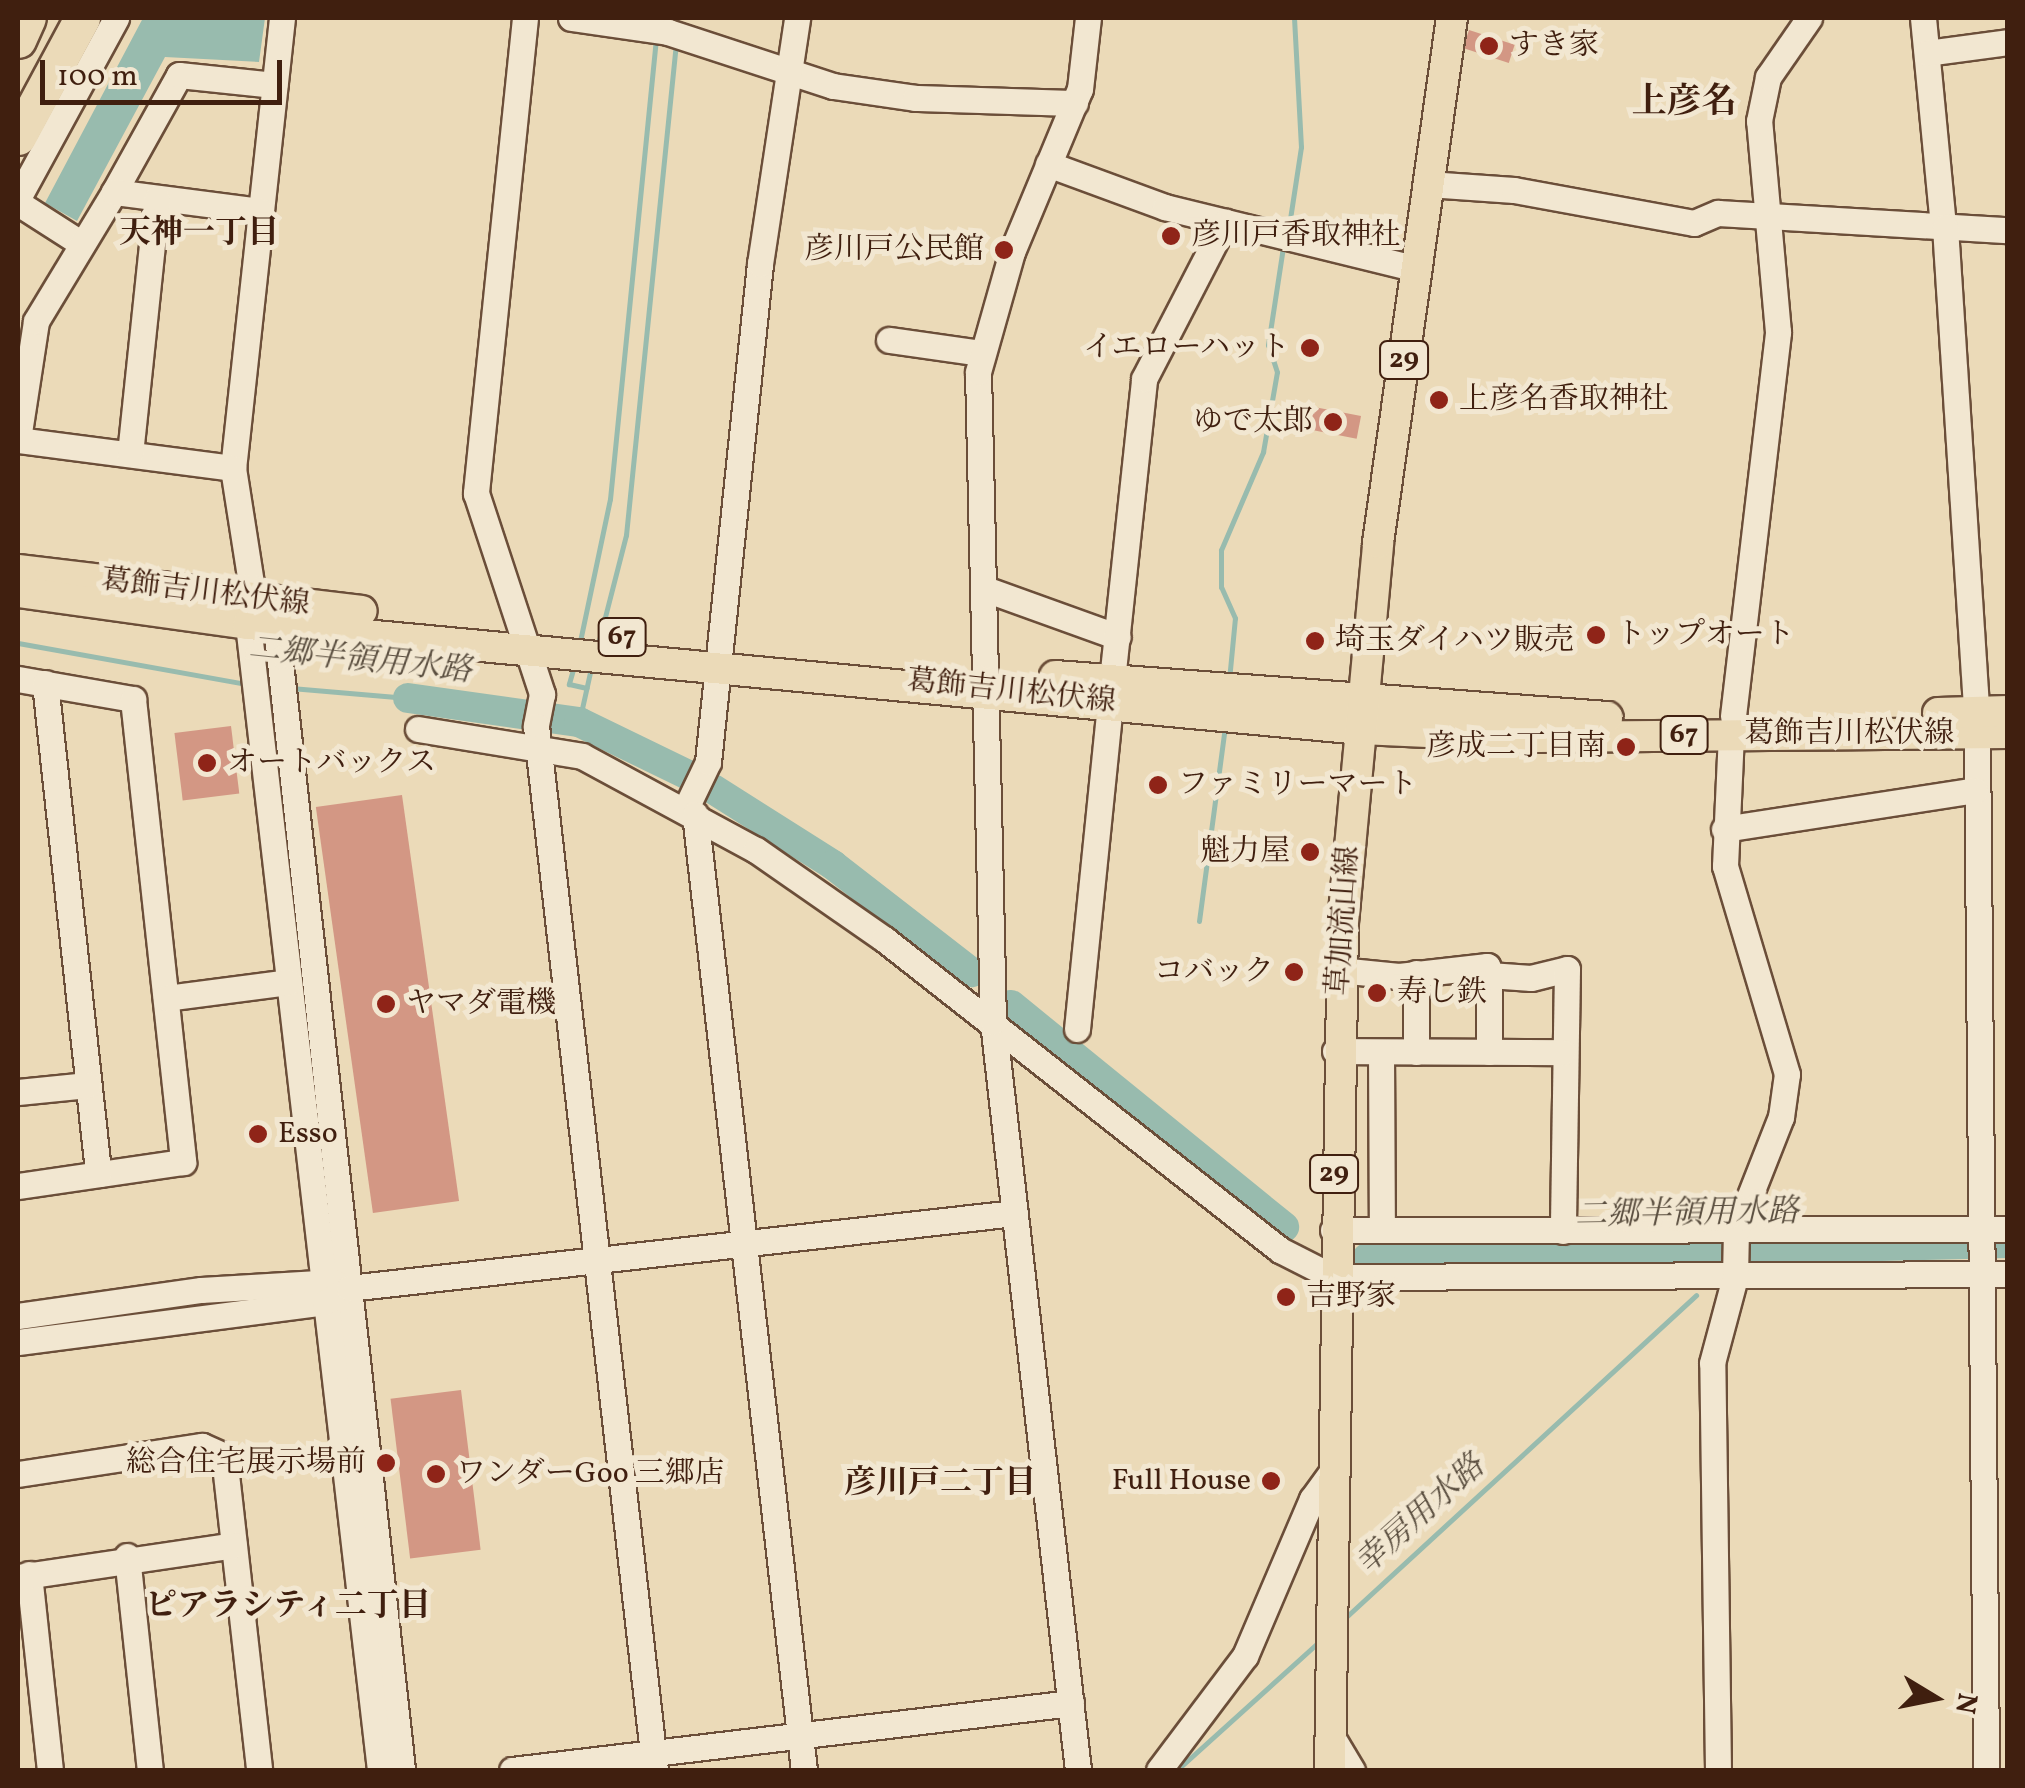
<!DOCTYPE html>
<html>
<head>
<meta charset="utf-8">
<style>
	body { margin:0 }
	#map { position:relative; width:2025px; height:1788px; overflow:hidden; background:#ebdab8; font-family:Vollkorn,"Noto Serif JP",serif }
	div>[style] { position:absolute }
	.water>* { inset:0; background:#98bbae }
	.stream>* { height:5px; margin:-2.5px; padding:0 2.5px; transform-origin:2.5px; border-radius:2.5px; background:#98bbae }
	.river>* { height:30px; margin:-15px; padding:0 15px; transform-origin:15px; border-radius:15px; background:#98bbae }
	.building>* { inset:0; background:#d39784; transform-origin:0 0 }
	.roads { filter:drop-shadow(2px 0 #6b4e39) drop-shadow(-2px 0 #6b4e39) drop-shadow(0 2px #6b4e39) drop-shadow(0 -2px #6b4e39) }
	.minor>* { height:25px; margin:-12.5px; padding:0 12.5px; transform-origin:12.5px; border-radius:12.5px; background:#f2e7d1 }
	.major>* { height:30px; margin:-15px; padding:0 15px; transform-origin:15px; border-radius:15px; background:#ebdab8 }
	.highway>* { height:35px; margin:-17.5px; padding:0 17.5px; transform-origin:17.5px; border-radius:17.5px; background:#ebdab8 }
	.dots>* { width:28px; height:28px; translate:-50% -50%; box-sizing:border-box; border:5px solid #f2e7d1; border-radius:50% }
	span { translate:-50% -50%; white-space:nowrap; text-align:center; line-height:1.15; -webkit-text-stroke:10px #f2e7d1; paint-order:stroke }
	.shield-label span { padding:2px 8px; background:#f2e7d1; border:2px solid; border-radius:8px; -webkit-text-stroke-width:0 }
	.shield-label { font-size:28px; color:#401f0f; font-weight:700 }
	.poi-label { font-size:30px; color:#401f0f }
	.left { translate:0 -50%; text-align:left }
	.right { translate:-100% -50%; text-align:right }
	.street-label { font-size:30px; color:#401f0f }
	.neighbourhood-label { font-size:32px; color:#401f0f; font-weight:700 }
	.water-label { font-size:32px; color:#5a4e3f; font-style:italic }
	.quarter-label { font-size:35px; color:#401f0f; font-weight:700 }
	.frame { position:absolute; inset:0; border:20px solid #401f0f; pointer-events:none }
	.north { position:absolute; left:1885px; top:1648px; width:100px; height:100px; -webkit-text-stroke:8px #f2e7d1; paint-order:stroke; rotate:100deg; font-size:28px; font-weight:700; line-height:40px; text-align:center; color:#401f0f }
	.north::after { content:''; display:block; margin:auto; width:35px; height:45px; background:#401f0f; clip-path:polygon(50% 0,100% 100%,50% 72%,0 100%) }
	.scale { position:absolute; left:40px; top:60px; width:242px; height:45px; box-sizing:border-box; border:5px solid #401f0f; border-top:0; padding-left:12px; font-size:30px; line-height:35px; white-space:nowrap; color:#401f0f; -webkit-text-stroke:8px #f2e7d1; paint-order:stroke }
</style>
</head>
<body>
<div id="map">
	<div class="water">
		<i style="clip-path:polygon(143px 18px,265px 18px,259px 62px,165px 57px,77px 221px,45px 203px)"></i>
	</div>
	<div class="stream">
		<i style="left:1288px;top:232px;width:86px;rotate:-81.3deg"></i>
		<i style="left:1301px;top:147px;width:129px;rotate:-93.1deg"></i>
		<i style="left:18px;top:643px;width:231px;rotate:10.2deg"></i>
		<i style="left:579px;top:646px;width:150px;rotate:-78.1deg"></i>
		<i style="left:610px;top:499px;width:463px;rotate:-84.3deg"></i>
		<i style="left:597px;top:648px;width:117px;rotate:-75.6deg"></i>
		<i style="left:626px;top:535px;width:493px;rotate:-84.2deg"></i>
		<i style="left:574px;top:666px;width:19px;rotate:106deg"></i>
		<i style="left:569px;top:684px;width:18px;rotate:13deg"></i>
		<i style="left:1229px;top:680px;width:62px;rotate:-84.5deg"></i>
		<i style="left:1235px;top:618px;width:34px;rotate:-114deg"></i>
		<i style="left:1221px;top:587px;width:37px;rotate:-90deg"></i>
		<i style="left:1221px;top:550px;width:107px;rotate:-66.8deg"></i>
		<i style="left:1263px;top:452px;width:81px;rotate:-80.1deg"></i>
		<i style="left:1277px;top:372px;width:28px;rotate:-108deg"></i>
		<i style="left:1268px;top:345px;width:99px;rotate:-81.3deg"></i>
		<i style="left:291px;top:688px;width:117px;rotate:4.9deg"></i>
		<i style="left:579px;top:722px;width:55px;rotate:-77.5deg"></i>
		<i style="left:1199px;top:921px;width:198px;rotate:-82.4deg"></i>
		<i style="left:1345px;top:1618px;width:477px;rotate:-42.6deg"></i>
		<i style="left:1177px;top:1770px;width:195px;rotate:-42.1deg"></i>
	</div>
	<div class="river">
		<i style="left:408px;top:698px;width:173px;rotate:8deg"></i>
		<i style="left:579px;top:722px;width:119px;rotate:25.9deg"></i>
		<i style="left:713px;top:789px;width:142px;rotate:32.3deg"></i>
		<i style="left:833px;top:865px;width:175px;rotate:37.8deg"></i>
		<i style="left:1011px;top:1005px;width:352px;rotate:39.1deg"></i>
		<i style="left:1367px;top:1258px;width:641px;rotate:-1.34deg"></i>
	</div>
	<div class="building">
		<i style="left:1469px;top:30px;width:48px;height:19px;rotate:18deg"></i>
		<i style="left:1309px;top:406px;width:53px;height:23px;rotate:11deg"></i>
		<i style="left:231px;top:726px;width:68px;height:57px;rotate:83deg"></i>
		<i style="left:402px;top:795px;width:410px;height:87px;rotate:82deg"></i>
		<i style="left:461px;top:1390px;width:161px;height:71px;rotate:83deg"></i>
	</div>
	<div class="roads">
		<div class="minor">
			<i style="left:282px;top:18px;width:453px;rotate:96.2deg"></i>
			<i style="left:233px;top:468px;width:136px;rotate:81.1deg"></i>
			<i style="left:254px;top:602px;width:33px;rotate:47deg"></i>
			<i style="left:276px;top:626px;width:1151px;rotate:83.71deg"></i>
			<i style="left:525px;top:18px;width:478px;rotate:95.9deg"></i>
			<i style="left:476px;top:493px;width:212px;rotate:71.8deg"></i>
			<i style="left:542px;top:694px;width:33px;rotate:101deg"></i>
			<i style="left:536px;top:726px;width:1051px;rotate:83.5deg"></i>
			<i style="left:571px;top:18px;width:98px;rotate:8.2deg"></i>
			<i style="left:668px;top:32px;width:174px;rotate:18.1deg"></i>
			<i style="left:833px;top:86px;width:83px;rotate:8.3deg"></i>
			<i style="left:915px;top:98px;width:160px;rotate:1.8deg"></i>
			<i style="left:1923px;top:18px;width:210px;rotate:84.5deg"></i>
			<i style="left:1927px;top:53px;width:82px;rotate:-7.7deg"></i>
			<i style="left:1048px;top:164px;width:125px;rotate:20.2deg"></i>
			<i style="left:1165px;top:207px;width:260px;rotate:13.8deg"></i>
			<i style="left:1428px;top:184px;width:86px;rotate:4deg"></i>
			<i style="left:1514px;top:190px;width:183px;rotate:10.4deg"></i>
			<i style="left:1694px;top:223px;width:26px;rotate:-23deg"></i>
			<i style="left:1718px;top:213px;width:290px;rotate:3.4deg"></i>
			<i style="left:114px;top:192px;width:134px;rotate:-60.9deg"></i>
			<i style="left:179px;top:75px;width:96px;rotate:6deg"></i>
			<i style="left:18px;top:198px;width:205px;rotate:-61.4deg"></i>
			<i style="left:18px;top:203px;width:76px;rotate:32.6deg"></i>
			<i style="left:1945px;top:227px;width:486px;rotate:86.3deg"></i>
			<i style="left:889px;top:340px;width:92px;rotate:8.1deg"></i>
			<i style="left:18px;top:439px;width:119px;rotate:-81.3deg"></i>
			<i style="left:36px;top:321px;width:151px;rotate:-58.8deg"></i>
			<i style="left:114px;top:192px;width:148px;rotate:7.4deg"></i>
			<i style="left:18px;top:440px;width:217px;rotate:7.4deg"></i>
			<i style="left:130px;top:454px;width:257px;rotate:-84deg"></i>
			<i style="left:985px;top:589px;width:141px;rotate:19.8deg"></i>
			<i style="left:253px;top:607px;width:18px;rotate:106deg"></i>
			<i style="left:248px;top:624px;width:1154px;rotate:83.43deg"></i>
			<i style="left:18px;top:679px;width:117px;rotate:9.9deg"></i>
			<i style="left:133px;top:699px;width:466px;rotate:83.8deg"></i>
			<i style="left:183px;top:1162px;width:167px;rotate:171.7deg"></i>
			<i style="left:1112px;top:680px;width:303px;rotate:-83.9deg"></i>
			<i style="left:1144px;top:379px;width:177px;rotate:-62.7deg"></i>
			<i style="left:45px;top:683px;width:494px;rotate:83.8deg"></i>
			<i style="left:1733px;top:716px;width:387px;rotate:-83.3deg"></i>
			<i style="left:1778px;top:332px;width:212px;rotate:-95.1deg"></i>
			<i style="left:1759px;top:121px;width:45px;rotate:-78.4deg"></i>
			<i style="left:1768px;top:77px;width:72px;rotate:-55.2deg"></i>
			<i style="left:418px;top:729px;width:166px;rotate:9.3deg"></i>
			<i style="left:582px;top:756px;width:198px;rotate:28.4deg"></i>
			<i style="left:756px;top:850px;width:156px;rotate:34.8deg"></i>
			<i style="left:884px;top:939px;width:504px;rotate:38.14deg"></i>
			<i style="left:1280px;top:1250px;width:59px;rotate:27deg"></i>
			<i style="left:1333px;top:1277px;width:675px;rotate:-0.25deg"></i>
			<i style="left:1977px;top:733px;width:1037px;rotate:89.5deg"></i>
			<i style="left:686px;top:808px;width:51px;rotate:-64.4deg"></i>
			<i style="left:708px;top:762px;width:501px;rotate:-84.04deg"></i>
			<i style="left:760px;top:264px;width:249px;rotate:-81.4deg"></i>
			<i style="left:695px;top:814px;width:962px;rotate:83.5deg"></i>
			<i style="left:1724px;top:829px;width:254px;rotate:-8.8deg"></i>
			<i style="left:1339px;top:970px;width:60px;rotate:5.7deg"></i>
			<i style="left:1399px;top:976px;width:89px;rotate:-6.5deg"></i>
			<i style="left:1487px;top:966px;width:9px;rotate:77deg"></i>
			<i style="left:1489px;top:975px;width:42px;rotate:4.1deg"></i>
			<i style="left:1531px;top:978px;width:37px;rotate:-14deg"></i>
			<i style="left:1567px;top:969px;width:262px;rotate:90.9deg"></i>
			<i style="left:166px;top:998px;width:124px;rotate:-7.4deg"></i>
			<i style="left:1077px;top:1029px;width:329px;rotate:-84.2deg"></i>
			<i style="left:1335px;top:1051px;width:228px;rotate:0.3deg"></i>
			<i style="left:1381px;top:1052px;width:178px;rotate:89.7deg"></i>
			<i style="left:1416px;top:1052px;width:79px;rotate:-90deg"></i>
			<i style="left:1489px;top:1052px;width:77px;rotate:-90deg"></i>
			<i style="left:18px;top:1092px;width:70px;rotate:-5.7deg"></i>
			<i style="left:1333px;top:1230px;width:675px;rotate:-0.08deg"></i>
			<i style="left:18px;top:1316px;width:185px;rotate:-8.1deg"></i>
			<i style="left:201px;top:1290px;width:134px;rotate:-3.4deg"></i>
			<i style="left:18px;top:1342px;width:310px;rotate:-7.4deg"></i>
			<i style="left:325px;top:1302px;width:28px;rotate:-30deg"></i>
			<i style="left:349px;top:1288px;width:670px;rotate:-6.43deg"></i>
			<i style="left:18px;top:1474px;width:186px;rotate:-8.7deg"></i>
			<i style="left:202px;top:1446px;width:24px;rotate:24deg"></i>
			<i style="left:224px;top:1456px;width:316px;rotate:83.6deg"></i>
			<i style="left:127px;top:1556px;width:215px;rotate:83.9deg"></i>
			<i style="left:29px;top:1574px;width:197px;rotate:83.9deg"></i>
			<i style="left:18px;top:1577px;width:218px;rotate:-8.4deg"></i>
			<i style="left:1332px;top:1737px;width:39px;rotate:59deg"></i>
			<i style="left:512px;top:1770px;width:563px;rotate:-6.83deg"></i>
			<i style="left:1078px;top:1770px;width:753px;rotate:-96.48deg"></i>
			<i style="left:993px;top:1022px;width:650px;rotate:-91.32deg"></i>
			<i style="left:978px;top:372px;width:125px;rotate:-74.2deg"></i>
			<i style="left:1012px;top:252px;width:177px;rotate:-67.4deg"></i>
			<i style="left:1080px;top:89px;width:71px;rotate:-83.6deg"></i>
			<i style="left:1159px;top:1770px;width:143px;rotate:-53deg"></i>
			<i style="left:1245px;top:1656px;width:171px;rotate:-66.9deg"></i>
			<i style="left:1312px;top:1499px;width:37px;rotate:-54deg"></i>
			<i style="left:1718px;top:1770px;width:407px;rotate:-90.8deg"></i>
			<i style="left:1712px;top:1363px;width:89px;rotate:-75deg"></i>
			<i style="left:1735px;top:1277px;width:46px;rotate:-88.8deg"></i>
			<i style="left:1736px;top:1231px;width:123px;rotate:-68.5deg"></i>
			<i style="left:1781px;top:1117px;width:43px;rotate:-82.1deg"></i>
			<i style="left:1787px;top:1074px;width:217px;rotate:-106.6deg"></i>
			<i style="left:1725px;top:866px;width:132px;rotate:-87.4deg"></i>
		</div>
		<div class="major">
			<i style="left:18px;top:570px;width:346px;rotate:6.8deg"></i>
			<i style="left:18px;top:592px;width:232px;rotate:7.9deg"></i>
			<i style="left:248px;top:624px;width:1118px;rotate:5.39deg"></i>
			<i style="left:1361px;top:729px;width:177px;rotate:2.6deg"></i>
			<i style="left:1538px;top:737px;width:470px;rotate:-0.5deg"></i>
			<i style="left:1055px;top:676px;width:554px;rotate:4.25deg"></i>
			<i style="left:1938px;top:713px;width:70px;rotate:-1.6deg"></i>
			<i style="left:1330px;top:1770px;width:847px;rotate:-89.12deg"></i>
			<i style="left:1343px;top:923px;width:382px;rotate:-84.7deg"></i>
			<i style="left:1378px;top:543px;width:530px;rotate:-81.98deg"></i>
		</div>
		<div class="highway">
			<i style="left:18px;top:40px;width:24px;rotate:-66deg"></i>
			<i style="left:18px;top:137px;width:135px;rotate:-61.7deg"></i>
		</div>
	</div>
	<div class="dots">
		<i style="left:1489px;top:46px;background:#8f2418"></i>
		<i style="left:1171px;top:236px;background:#8f2418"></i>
		<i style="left:1004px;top:250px;background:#8f2418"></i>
		<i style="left:1310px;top:348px;background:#8f2418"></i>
		<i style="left:1439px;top:400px;background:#8f2418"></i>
		<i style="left:1333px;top:422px;background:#8f2418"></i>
		<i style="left:1596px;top:635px;background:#8f2418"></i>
		<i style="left:1315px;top:641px;background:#8f2418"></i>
		<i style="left:1626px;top:747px;background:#8f2418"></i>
		<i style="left:207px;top:763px;background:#8f2418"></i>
		<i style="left:1158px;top:785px;background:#8f2418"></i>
		<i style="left:1310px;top:852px;background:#8f2418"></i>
		<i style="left:1294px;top:972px;background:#8f2418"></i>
		<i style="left:1377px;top:993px;background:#8f2418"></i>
		<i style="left:386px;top:1004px;background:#8f2418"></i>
		<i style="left:258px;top:1134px;background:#8f2418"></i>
		<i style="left:1286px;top:1297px;background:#8f2418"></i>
		<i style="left:386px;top:1463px;background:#8f2418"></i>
		<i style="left:436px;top:1474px;background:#8f2418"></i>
		<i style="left:1271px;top:1481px;background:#8f2418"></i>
	</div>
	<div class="shield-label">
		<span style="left:1404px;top:360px">29</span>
		<span style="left:622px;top:637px">67</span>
		<span style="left:1684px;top:735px">67</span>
		<span style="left:1334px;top:1174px">29</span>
	</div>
	<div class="poi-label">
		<span class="left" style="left:1509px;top:46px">すき家</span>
		<span class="left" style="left:1191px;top:236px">彦川戸香取神社</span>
		<span class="right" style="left:984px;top:250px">彦川戸公民館</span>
		<span class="right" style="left:1290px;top:348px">イエローハット</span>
		<span class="left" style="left:1459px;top:400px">上彦名香取神社</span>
		<span class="right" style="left:1313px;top:422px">ゆで太郎</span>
		<span class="left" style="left:1616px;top:635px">トップオート</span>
		<span class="left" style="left:1335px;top:641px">埼玉ダイハツ販売</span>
		<span class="right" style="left:1606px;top:747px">彦成二丁目南</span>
		<span class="left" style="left:227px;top:763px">オートバックス</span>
		<span class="left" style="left:1178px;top:785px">ファミリーマート</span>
		<span class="right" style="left:1290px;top:852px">魁力屋</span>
		<span class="right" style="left:1274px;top:972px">コバック</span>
		<span class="left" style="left:1397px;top:993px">寿し鉄</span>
		<span class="left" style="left:406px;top:1004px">ヤマダ電機</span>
		<span class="left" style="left:278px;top:1134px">Esso</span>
		<span class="left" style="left:1306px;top:1297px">吉野家</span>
		<span class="right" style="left:366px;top:1463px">総合住宅展示場前</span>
		<span class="left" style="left:456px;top:1474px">ワンダーGoo 三郷店</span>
		<span class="right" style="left:1251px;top:1481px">Full House</span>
	</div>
	<div class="street-label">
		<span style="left:205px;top:593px;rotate:7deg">葛飾吉川松伏線</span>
		<span style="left:1011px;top:692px;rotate:6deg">葛飾吉川松伏線</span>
		<span style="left:1849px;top:734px">葛飾吉川松伏線</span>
		<span style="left:1344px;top:921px;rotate:-86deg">草加流山線</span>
	</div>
	<div class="neighbourhood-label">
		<span style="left:199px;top:234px">天神一丁目</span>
		<span style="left:940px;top:1484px">彦川戸二丁目</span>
		<span style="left:288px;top:1607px">ピアラシティ二丁目</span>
	</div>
	<div class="water-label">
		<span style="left:360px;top:661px;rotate:6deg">二郷半領用水路</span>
		<span style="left:1687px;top:1215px;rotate:-1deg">二郷半領用水路</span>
		<span style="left:1421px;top:1516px;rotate:-42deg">幸房用水路</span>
	</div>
	<div class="quarter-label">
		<span style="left:1684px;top:103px">上彦名</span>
	</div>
	<div class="frame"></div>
	<div class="north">N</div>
	<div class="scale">100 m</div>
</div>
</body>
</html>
